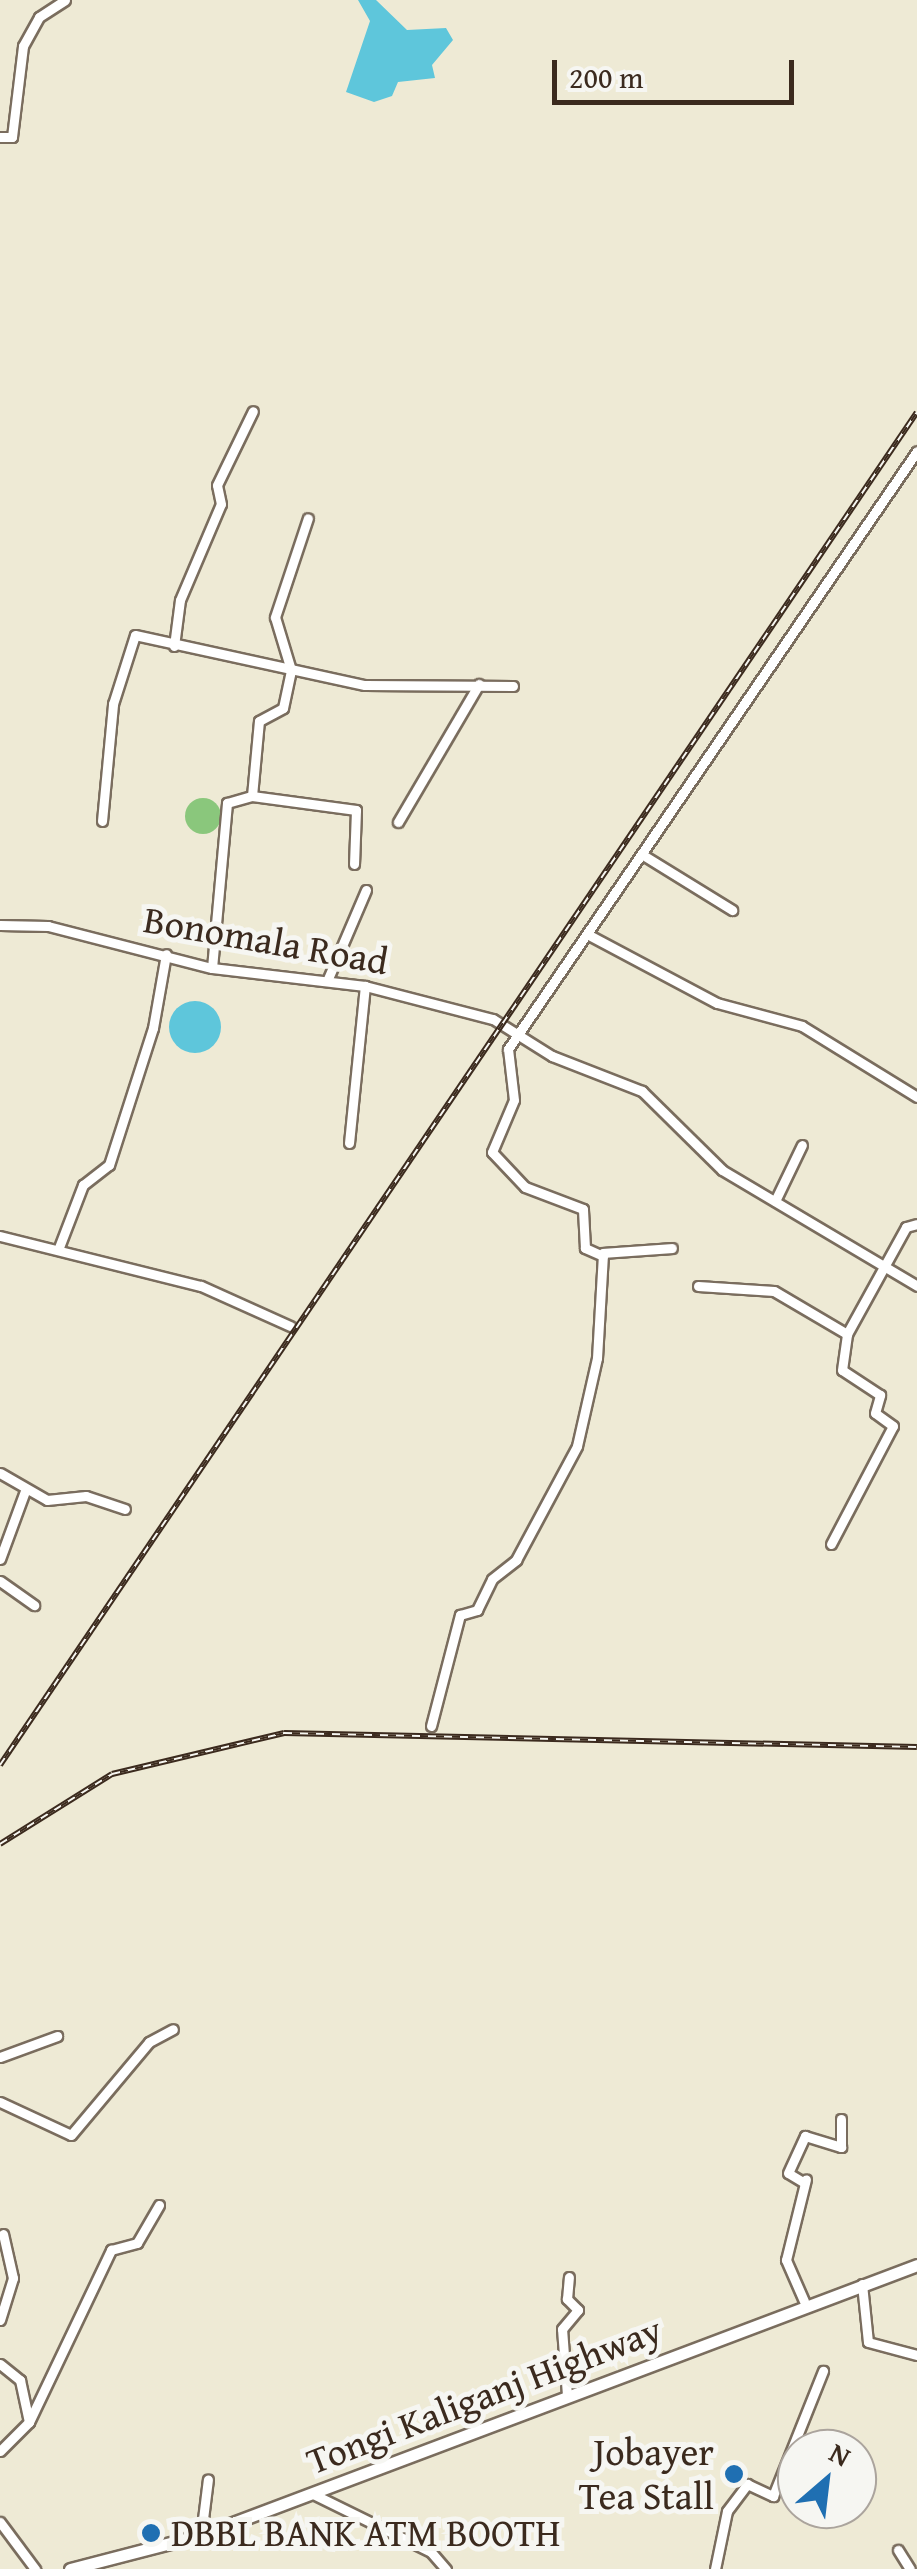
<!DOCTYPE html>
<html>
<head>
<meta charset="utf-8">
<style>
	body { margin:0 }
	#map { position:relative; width:917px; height:2569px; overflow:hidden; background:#eeead5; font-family:"Gentium Book Plus",serif }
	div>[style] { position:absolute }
	.green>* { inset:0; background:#8ac77c }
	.round { border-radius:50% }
	.water>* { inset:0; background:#5ec6db }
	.roads { filter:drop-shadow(2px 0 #7a6d5e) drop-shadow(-2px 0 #7a6d5e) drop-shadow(0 2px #7a6d5e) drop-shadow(0 -2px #7a6d5e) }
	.minor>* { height:9px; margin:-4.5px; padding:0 4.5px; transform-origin:4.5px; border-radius:4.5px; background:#fff }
	.major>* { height:11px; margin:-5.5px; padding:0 5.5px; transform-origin:5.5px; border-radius:5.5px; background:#fff }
	.rail>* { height:6px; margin-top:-3px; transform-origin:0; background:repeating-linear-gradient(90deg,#f6f6f2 0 8px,#3b2a1e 0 16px); box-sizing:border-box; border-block:2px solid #3b2a1e }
	.dots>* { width:28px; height:28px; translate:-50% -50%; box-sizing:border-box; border:5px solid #f6f6f2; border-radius:50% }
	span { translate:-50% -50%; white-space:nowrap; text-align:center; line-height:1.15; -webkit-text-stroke:10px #f6f6f2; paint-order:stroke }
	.street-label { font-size:38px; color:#3b2a1e }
	.poi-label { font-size:38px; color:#3b2a1e }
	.right { translate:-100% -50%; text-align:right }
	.left { translate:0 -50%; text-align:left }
	.north { position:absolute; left:777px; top:2429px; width:100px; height:100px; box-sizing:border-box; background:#f6f6f2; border:2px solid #aba49d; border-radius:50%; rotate:28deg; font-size:28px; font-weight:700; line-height:40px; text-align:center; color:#3b2a1e }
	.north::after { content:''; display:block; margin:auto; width:35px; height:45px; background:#1f6fb2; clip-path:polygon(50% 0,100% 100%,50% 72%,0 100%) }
	.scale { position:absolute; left:552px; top:60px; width:242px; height:45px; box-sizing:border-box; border:5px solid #3b2a1e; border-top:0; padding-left:12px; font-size:30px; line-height:35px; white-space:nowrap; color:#3b2a1e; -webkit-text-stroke:8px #f6f6f2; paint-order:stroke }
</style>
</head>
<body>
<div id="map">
	<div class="green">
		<i class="round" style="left:185px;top:798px;width:36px;height:36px"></i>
	</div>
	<div class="water">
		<i style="clip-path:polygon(358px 0,376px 0,407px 30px,446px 28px,453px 40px,432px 65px,435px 78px,398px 82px,392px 96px,374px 102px,346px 92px,370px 21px)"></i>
		<i class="round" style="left:169px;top:1001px;width:52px;height:52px"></i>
	</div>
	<div class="roads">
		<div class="minor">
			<i style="left:0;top:137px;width:12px"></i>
			<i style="left:12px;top:137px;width:92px;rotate:-83.1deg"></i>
			<i style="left:23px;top:46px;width:33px;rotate:-61deg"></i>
			<i style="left:39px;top:17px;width:31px;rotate:-33deg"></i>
			<i style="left:174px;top:646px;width:46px;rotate:-82.6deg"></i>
			<i style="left:180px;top:600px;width:104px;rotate:-66.9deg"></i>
			<i style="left:221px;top:504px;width:19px;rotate:-102deg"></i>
			<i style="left:217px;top:485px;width:82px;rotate:-64.1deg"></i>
			<i style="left:252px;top:796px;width:105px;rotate:7.7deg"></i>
			<i style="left:356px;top:810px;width:54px;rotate:92.1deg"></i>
			<i style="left:102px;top:821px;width:118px;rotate:-84.6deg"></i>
			<i style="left:113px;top:704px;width:72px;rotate:-72.3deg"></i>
			<i style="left:135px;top:635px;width:235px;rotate:12.3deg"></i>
			<i style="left:365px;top:685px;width:148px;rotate:0.4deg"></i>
			<i style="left:398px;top:822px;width:160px;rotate:-59.6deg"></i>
			<i style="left:643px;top:855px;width:105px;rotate:31.7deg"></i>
			<i style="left:0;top:925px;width:48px;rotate:1.2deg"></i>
			<i style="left:48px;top:926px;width:169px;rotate:14.4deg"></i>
			<i style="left:212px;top:968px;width:154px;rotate:6.7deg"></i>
			<i style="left:365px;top:986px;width:132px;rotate:14.5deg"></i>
			<i style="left:493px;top:1019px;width:70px;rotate:32.1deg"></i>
			<i style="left:552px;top:1056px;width:97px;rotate:21.3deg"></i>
			<i style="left:642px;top:1091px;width:112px;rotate:44.6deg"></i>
			<i style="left:722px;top:1170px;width:227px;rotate:30.7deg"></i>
			<i style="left:587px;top:934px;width:147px;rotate:28deg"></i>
			<i style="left:717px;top:1003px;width:88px;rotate:15.1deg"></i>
			<i style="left:802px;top:1026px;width:135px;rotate:31.7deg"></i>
			<i style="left:212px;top:968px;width:166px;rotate:-84.8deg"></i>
			<i style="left:227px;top:803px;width:26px;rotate:-16deg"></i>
			<i style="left:252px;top:796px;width:75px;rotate:-84.7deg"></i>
			<i style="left:259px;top:721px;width:27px;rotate:-28deg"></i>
			<i style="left:283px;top:708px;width:39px;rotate:-78deg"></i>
			<i style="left:291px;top:670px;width:55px;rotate:-106.8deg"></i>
			<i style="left:275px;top:617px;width:104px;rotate:-71.6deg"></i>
			<i style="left:327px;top:981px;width:99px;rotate:-66.8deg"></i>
			<i style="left:349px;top:1143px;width:158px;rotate:-84.2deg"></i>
			<i style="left:775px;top:1201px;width:62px;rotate:-64.3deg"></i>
			<i style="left:0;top:1236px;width:207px;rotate:14deg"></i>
			<i style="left:201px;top:1286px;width:98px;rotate:24.2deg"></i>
			<i style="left:58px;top:1250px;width:70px;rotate:-69deg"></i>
			<i style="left:83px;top:1185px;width:33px;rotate:-38deg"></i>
			<i style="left:109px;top:1165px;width:144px;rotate:-72.2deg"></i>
			<i style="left:153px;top:1028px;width:75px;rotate:-80deg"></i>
			<i style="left:603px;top:1256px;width:20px;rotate:-156deg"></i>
			<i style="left:585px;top:1248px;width:39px;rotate:-93deg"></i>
			<i style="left:583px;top:1209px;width:62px;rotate:-159.2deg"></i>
			<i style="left:525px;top:1187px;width:48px;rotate:-133.3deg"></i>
			<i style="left:492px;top:1152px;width:56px;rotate:-67.1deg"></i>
			<i style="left:514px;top:1100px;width:51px;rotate:-96.7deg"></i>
			<i style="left:508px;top:1049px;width:724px;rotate:-55.63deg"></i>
			<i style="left:698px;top:1286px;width:76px;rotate:3.8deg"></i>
			<i style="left:774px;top:1291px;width:85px;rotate:30.5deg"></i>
			<i style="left:847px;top:1334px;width:122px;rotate:-61.1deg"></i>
			<i style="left:906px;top:1227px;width:11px;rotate:-15deg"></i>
			<i style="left:0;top:1473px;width:54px;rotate:29.9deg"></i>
			<i style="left:47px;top:1500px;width:39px;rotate:-6deg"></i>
			<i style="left:86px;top:1496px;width:41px;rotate:18.4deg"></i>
			<i style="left:831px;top:1544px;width:133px;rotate:-62.3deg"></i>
			<i style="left:893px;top:1426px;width:22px;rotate:-144deg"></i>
			<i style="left:875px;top:1413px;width:19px;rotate:-74deg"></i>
			<i style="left:880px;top:1395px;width:45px;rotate:-146.7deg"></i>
			<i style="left:842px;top:1370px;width:36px;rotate:-82deg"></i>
			<i style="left:0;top:1559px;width:72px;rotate:-69.8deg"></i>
			<i style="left:0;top:1581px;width:42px;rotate:35.2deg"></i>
			<i style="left:431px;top:1726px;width:115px;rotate:-75.4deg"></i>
			<i style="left:460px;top:1615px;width:18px;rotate:-16deg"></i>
			<i style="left:477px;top:1610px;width:34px;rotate:-64deg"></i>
			<i style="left:492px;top:1579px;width:31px;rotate:-38deg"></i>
			<i style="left:516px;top:1560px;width:129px;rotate:-61.8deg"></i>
			<i style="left:577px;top:1446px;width:90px;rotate:-77.2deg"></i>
			<i style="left:597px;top:1358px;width:105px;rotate:-86.7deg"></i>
			<i style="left:603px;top:1253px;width:69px;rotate:-4.1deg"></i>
			<i style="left:0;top:2057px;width:61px;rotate:-20.2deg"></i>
			<i style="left:0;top:2102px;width:78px;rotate:24.9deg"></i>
			<i style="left:71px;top:2135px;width:121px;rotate:-50deg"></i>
			<i style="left:149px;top:2042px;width:27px;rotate:-28deg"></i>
			<i style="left:803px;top:2182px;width:17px;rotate:-149deg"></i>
			<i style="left:788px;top:2173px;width:41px;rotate:-65.3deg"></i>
			<i style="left:805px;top:2136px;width:38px;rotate:17deg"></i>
			<i style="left:841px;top:2147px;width:28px;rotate:-90deg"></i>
			<i style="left:862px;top:2284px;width:58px;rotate:84.1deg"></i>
			<i style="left:868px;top:2342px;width:51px;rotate:14.9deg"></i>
			<i style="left:804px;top:2301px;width:45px;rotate:-113.7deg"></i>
			<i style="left:786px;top:2260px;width:83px;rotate:-76.1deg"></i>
			<i style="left:0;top:2320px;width:44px;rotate:-72.8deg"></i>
			<i style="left:13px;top:2278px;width:45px;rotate:-102.8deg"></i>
			<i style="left:0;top:2364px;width:26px;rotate:39deg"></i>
			<i style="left:20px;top:2380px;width:43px;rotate:77.9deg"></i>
			<i style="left:29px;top:2422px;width:41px;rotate:135deg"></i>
			<i style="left:567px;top:2395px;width:66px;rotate:-94.3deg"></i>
			<i style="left:562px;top:2329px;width:25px;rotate:-50deg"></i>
			<i style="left:578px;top:2310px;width:16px;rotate:-135deg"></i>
			<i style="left:567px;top:2299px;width:22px;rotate:-85deg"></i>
			<i style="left:29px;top:2422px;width:191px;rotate:-64.5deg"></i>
			<i style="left:111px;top:2250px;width:27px;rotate:-15deg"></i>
			<i style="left:137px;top:2243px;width:44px;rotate:-59.9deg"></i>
			<i style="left:313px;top:2494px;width:131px;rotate:26.2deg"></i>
			<i style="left:431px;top:2552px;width:23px;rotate:49deg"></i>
			<i style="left:0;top:2522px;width:59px;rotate:53.3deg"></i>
			<i style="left:201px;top:2535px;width:56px;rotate:-82.9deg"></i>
			<i style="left:898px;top:2550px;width:22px;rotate:58deg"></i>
			<i style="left:715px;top:2569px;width:59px;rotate:-78.3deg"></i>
			<i style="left:727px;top:2511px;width:34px;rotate:-53deg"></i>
			<i style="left:747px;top:2484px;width:29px;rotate:25deg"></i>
			<i style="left:773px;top:2496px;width:135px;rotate:-68.2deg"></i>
		</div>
		<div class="major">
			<i style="left:70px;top:2569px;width:135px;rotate:-14.5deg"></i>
			<i style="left:201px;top:2535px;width:765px;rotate:-20.66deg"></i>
		</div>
	</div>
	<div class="rail">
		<i style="left:0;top:1765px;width:1634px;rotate:-55.87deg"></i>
		<i style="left:0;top:1844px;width:132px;rotate:-32deg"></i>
		<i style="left:112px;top:1774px;width:177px;rotate:-13.4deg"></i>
		<i style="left:284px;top:1733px;width:633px;rotate:1.27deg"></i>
	</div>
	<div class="dots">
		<i style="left:734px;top:2474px;background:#1f6fb2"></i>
		<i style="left:151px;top:2533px;background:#1f6fb2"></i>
	</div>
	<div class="street-label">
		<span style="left:266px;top:940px;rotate:10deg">Bonomala Road</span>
		<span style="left:484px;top:2395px;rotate:-21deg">Tongi Kaliganj Highway</span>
	</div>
	<div class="poi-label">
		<span class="right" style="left:714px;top:2474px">Jobayer<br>Tea Stall</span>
		<span class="left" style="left:171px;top:2533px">DBBL BANK ATM BOOTH</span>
	</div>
	<div class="north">N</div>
	<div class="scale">200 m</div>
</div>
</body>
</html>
